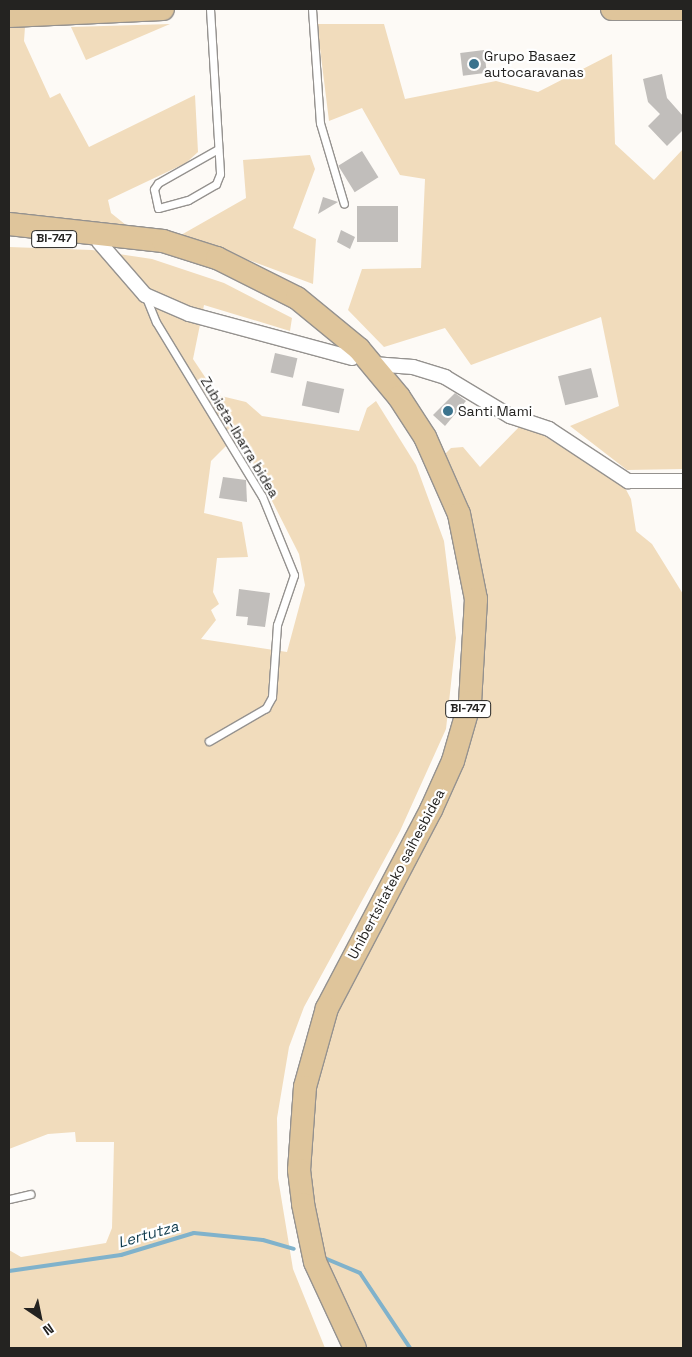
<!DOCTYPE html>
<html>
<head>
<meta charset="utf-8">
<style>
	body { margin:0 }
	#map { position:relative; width:692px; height:1357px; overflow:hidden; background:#fdfaf6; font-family:"Space Grotesk",sans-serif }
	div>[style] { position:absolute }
	.green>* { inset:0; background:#f1dcbc }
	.stream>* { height:4px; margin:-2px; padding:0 2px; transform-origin:2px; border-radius:2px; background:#80b2cb }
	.building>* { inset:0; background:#c1bebb; transform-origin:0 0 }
	.roads { filter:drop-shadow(1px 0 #95928f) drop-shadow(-1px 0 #95928f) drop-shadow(0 1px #95928f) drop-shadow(0 -1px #95928f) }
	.lane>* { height:7px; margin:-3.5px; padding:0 3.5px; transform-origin:3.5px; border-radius:3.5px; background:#fff }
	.street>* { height:14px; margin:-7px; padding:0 7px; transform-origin:7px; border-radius:7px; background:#fff }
	.primary>* { height:22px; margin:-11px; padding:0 11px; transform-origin:11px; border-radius:11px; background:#dfc59b }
	.dots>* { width:14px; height:14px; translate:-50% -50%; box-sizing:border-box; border:2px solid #fff; border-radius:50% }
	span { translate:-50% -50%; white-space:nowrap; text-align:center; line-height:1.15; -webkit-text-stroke:4.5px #fff; paint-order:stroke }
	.shield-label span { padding:1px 4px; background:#fff; border:1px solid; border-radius:4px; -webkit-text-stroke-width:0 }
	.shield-label { font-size:12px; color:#242321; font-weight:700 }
	.poi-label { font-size:14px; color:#242321 }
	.left { translate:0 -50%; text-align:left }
	.street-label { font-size:14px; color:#242321 }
	.water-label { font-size:15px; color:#0d394b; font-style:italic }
	.frame { position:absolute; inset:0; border:10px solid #242321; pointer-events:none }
	.north { position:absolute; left:15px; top:1292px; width:50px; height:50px; -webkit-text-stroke:4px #fff; paint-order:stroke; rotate:146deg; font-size:14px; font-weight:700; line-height:20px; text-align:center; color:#242321 }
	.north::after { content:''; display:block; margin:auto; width:18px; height:22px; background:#242321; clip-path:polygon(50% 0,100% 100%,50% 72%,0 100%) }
</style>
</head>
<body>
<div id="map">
	<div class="green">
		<i style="clip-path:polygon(170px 24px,86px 60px,71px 27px)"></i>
		<i style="clip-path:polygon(317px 24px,384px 24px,405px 99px,496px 81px,538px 92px,612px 54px,615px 144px,654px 180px,683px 149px,683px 469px,627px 470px,570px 426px,619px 406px,601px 317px,471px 365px,445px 328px,384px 347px,348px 310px,362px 269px,421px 268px,425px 179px,400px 175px,362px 108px,329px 121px)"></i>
		<i style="clip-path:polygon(25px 27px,24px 41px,50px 98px,60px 93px,89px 147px,195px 95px,198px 152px,186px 163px,108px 200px,111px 213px,126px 225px,9px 217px,9px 28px)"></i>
		<i style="clip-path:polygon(310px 155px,315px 169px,293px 228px,316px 239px,313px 284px,181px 235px,246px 198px,243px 160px)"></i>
		<i style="clip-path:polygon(evenodd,9px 247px,92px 250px,152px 259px,224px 283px,292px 318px,290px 331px,204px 305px,193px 359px,217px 395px,246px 402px,262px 416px,359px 431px,367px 408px,376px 401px,416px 465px,444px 541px,456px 638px,446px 729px,400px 831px,304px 1007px,289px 1047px,277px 1118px,278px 1178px,293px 1269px,325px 1348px,9px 1348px,9px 1250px,21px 1257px,106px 1243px,112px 1228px,114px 1142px,76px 1142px,75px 1132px,48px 1134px,9px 1149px,9px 247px,238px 434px,299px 554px,305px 585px,287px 652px,201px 639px,216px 620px,211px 610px,219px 604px,213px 592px,217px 558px,248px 557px,242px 522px,204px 513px,211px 461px,238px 434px)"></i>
		<i style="clip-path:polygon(523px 423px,623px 484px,631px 499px,636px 531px,652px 544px,683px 594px,683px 1348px,365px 1348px,325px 1268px,311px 1212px,309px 1113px,336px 1016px,445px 806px,479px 684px,444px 455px,451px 448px,463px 447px,480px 467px)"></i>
	</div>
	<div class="stream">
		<i style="left:322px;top:1257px;width:41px;rotate:22.8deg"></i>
		<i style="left:360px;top:1273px;width:90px;rotate:56.3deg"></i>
		<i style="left:9px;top:1271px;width:113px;rotate:-8.1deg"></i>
		<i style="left:121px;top:1255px;width:76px;rotate:-16.8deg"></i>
		<i style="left:194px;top:1233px;width:69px;rotate:5.8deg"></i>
		<i style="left:263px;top:1240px;width:32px;rotate:16deg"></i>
	</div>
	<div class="building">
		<i style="left:484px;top:50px;width:23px;height:24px;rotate:83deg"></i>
		<i style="clip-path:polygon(662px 74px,667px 98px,683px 116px,683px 130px,667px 146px,648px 126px,660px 114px,648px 102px,643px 79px)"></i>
		<i style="left:362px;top:151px;width:31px;height:28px;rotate:58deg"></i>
		<i style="clip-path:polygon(323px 197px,338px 202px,318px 214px)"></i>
		<i style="left:398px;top:206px;width:36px;height:41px;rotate:90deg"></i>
		<i style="clip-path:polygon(341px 230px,355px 237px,350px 249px,337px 242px)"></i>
		<i style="left:275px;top:353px;width:23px;height:20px;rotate:13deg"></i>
		<i style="left:591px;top:368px;width:30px;height:34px;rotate:76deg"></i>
		<i style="left:307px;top:381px;width:38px;height:25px;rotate:12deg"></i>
		<i style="clip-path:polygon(455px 393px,466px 401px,445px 426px,433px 415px)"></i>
		<i style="clip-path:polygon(223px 477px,246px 480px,247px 502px,219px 498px)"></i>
		<i style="clip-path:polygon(239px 589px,270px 593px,265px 627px,247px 625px,248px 617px,236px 616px)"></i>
	</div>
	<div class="roads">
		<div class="lane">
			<i style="left:210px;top:9px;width:165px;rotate:86.5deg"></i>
			<i style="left:220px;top:174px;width:11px;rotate:112deg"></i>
			<i style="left:216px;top:184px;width:32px;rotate:150deg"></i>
			<i style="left:188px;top:200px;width:31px;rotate:165deg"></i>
			<i style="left:158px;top:208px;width:19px;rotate:-102deg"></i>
			<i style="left:154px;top:189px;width:7px;rotate:-56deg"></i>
			<i style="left:158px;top:183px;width:69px;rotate:-29.5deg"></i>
			<i style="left:312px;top:9px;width:114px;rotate:86deg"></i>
			<i style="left:320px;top:123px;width:84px;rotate:73.5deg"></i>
			<i style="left:145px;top:295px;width:29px;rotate:68deg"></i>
			<i style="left:156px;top:322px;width:204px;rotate:58.7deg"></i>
			<i style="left:262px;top:496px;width:85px;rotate:67.9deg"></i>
			<i style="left:294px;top:575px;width:53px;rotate:108.8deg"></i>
			<i style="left:277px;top:625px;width:72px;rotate:94deg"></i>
			<i style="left:272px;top:697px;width:13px;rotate:119deg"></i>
			<i style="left:266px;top:708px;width:66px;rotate:149.9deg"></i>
			<i style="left:9px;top:1199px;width:22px;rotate:-13deg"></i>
		</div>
		<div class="street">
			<i style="left:99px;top:242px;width:70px;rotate:49deg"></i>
			<i style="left:145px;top:295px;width:48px;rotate:23.4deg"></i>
			<i style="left:189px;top:314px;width:169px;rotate:15.1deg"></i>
			<i style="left:373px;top:364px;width:40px;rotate:4.3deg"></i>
			<i style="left:413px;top:367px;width:34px;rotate:17deg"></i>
			<i style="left:445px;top:377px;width:76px;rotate:31deg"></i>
			<i style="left:510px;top:416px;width:41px;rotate:18.4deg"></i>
			<i style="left:549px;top:429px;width:95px;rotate:33.4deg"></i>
			<i style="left:628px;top:481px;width:55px"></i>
		</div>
		<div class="primary">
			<i style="left:612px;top:9px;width:71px"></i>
			<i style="left:9px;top:16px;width:154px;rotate:-2.6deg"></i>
			<i style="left:9px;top:224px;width:155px;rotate:6.3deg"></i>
			<i style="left:163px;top:241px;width:57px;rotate:17.5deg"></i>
			<i style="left:217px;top:258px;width:89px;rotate:26.6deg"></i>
			<i style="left:297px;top:298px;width:80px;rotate:39.4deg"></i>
			<i style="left:359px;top:349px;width:62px;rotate:50.2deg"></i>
			<i style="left:399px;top:397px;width:48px;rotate:57deg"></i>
			<i style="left:425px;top:437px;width:84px;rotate:66.2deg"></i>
			<i style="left:459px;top:514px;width:87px;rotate:78.7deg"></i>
			<i style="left:476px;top:599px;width:103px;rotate:93.3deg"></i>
			<i style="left:470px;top:702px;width:61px;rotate:106.1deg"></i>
			<i style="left:453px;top:761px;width:54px;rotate:114.2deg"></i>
			<i style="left:431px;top:810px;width:224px;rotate:117.7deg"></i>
			<i style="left:327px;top:1008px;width:82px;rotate:105.6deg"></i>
			<i style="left:305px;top:1087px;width:83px;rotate:94.1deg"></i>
			<i style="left:299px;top:1170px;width:34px;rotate:83deg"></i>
			<i style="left:303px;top:1204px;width:59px;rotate:78.3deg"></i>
			<i style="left:315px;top:1262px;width:95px;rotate:65.1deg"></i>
		</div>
	</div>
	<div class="dots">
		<i style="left:474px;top:64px;background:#3b738d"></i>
		<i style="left:448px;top:411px;background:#3b738d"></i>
	</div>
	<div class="shield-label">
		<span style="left:54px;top:239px">BI-747</span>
		<span style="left:468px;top:709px">BI-747</span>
	</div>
	<div class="poi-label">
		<span class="left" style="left:484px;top:64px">Grupo Basaez<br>autocaravanas</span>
		<span class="left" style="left:458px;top:411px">Santi Mami</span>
	</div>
	<div class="street-label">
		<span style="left:240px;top:437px;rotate:59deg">Zubieta-Ibarra bidea</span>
		<span style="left:396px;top:874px;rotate:-62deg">Unibertsitateko saihesbidea</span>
	</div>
	<div class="water-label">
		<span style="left:148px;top:1234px;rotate:-16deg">Lertutza</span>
	</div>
	<div class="frame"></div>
	<div class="north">N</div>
</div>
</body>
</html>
